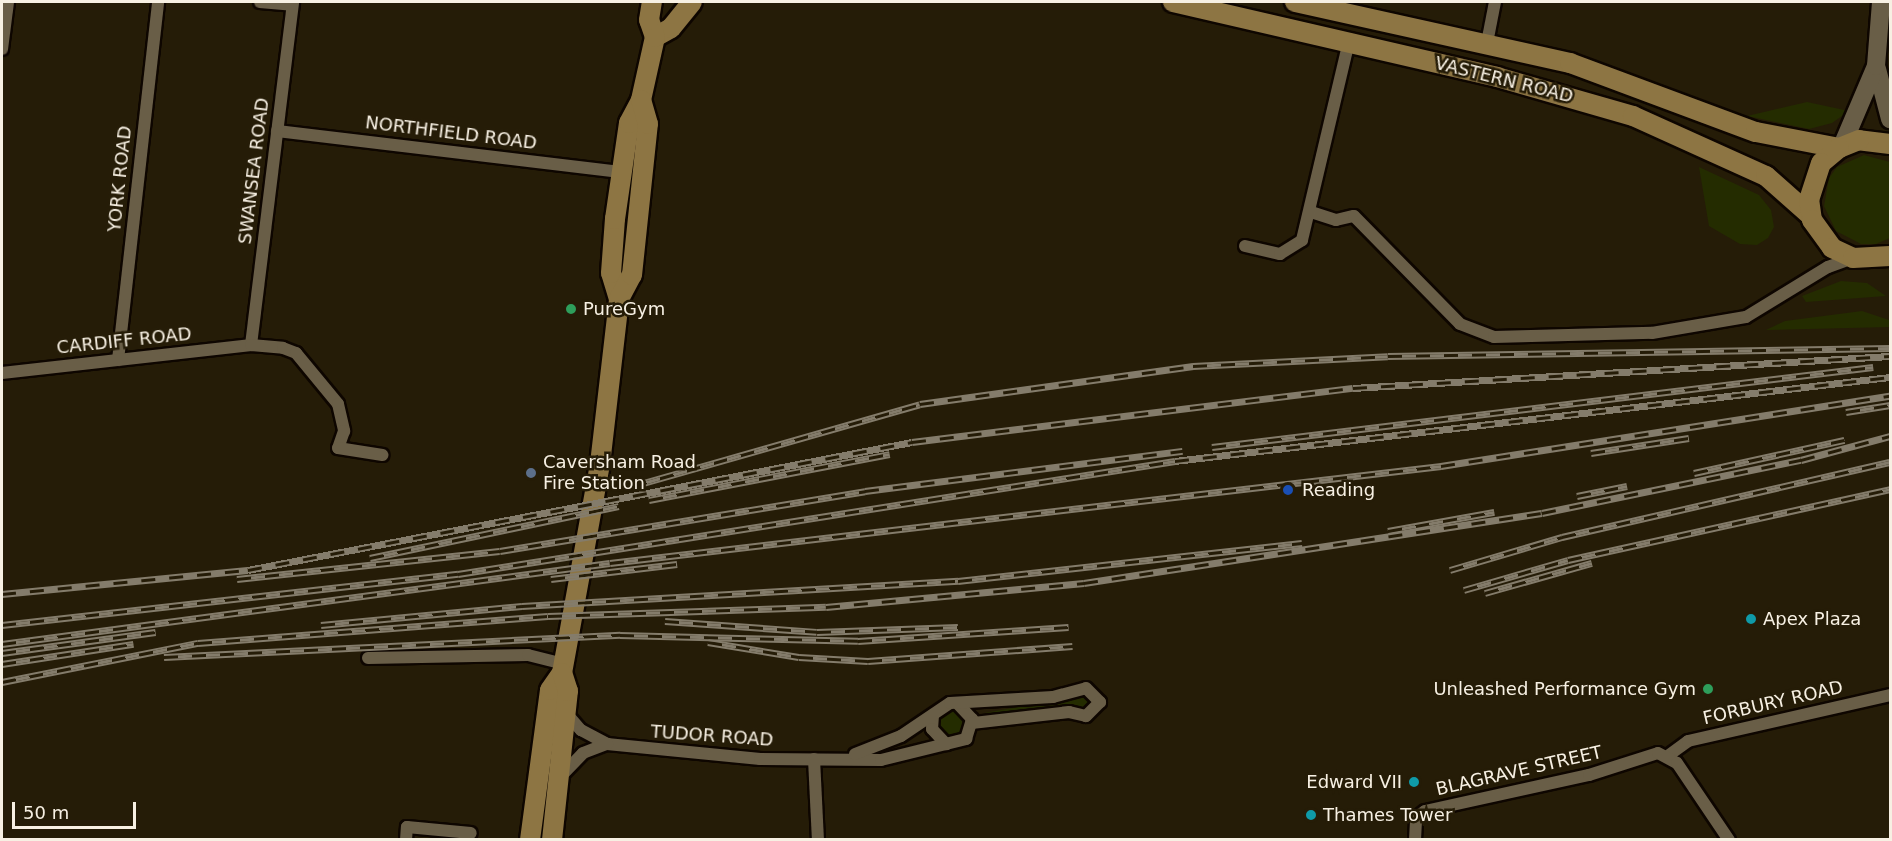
<!DOCTYPE html>
<html>
<head>
<meta charset="utf-8">
<style>
	body { margin:0 }
	#map { position:relative; width:1892px; height:841px; overflow:hidden; background:#251c07; font-family:"DejaVu Sans",sans-serif }
	div>[style] { position:absolute }
	.green>* { inset:0; background:#242c00 }
	.round { border-radius:50% }
	.roads { filter:drop-shadow(2px 0 #0e0600) drop-shadow(-2px 0 #0e0600) drop-shadow(0 2px #0e0600) drop-shadow(0 -2px #0e0600) }
	.minor>* { height:12px; margin:-6px; padding:0 6px; transform-origin:6px; border-radius:6px; background:#695e47 }
	.secondary>* { height:18px; margin:-9px; padding:0 9px; transform-origin:9px; border-radius:9px; background:#695e47 }
	.primary>* { height:20px; margin:-10px; padding:0 10px; transform-origin:10px; border-radius:10px; background:#8d7543 }
	.rail>* { height:7px; margin-top:-3.5px; transform-origin:0; background:repeating-linear-gradient(90deg,#251c07 0 14px,#847c6b 0 28px); box-sizing:border-box; border-block:2px solid #847c6b }
	.dots>* { width:16px; height:16px; translate:-50% -50%; box-sizing:border-box; border:3px solid #251c07; border-radius:50% }
	span { translate:-50% -50%; white-space:nowrap; text-align:center; line-height:1.15; -webkit-text-stroke:5px #251c07; paint-order:stroke }
	.street-label { font-size:18px; color:#f7f0e3 }
	.poi-label { font-size:18px; color:#f7f0e3 }
	.left { translate:0 -50%; text-align:left }
	.right { translate:-100% -50%; text-align:right }
	.frame { position:absolute; inset:0; border:3px solid #f7f0e3; pointer-events:none }
	.scale { position:absolute; left:12px; top:802px; width:124px; height:27px; box-sizing:border-box; border:3px solid #f7f0e3; border-top:0; padding-left:8px; font-size:18px; line-height:21px; white-space:nowrap; color:#f7f0e3; -webkit-text-stroke:4px #251c07; paint-order:stroke }
</style>
</head>
<body>
<div id="map">
	<div class="green">
		<i style="clip-path:polygon(1807px 102px,1849px 111px,1832px 123px,1809px 129px,1747px 116px)"></i>
		<i style="clip-path:polygon(1864px 155px,1890px 162px,1890px 238px,1876px 244px,1861px 244px,1836px 231px,1824px 206px,1829px 178px,1837px 167px)"></i>
		<i style="clip-path:polygon(1699px 167px,1759px 195px,1771px 210px,1774px 227px,1768px 238px,1757px 245px,1740px 244px,1709px 226px)"></i>
		<i style="clip-path:polygon(1841px 281px,1867px 283px,1886px 296px,1806px 302px,1802px 296px)"></i>
		<i style="clip-path:polygon(1862px 311px,1889px 320px,1890px 327px,1766px 330px,1785px 321px)"></i>
		<i style="clip-path:polygon(1084px 695px,1093px 700px,1088px 709px,984px 713px)"></i>
		<i class="round" style="left:939px;top:711px;width:26px;height:26px"></i>
	</div>
	<div class="roads">
		<div class="minor">
			<i style="left:260px;top:2px;width:32px;rotate:5deg"></i>
			<i style="left:1487px;top:43px;width:42px;rotate:-79deg"></i>
			<i style="left:2px;top:49px;width:47px;rotate:-82.7deg"></i>
			<i style="left:277px;top:131px;width:346px;rotate:6.8deg"></i>
			<i style="left:1311px;top:212px;width:26px;rotate:18deg"></i>
			<i style="left:1336px;top:220px;width:18px;rotate:-13deg"></i>
			<i style="left:1354px;top:216px;width:151px;rotate:45.5deg"></i>
			<i style="left:1460px;top:324px;width:36px;rotate:21deg"></i>
			<i style="left:1494px;top:337px;width:158px;rotate:-1.5deg"></i>
			<i style="left:1652px;top:333px;width:95px;rotate:-9.7deg"></i>
			<i style="left:1746px;top:317px;width:96px;rotate:-31.4deg"></i>
			<i style="left:1828px;top:267px;width:27px;rotate:-20deg"></i>
			<i style="left:1245px;top:246px;width:36px;rotate:13deg"></i>
			<i style="left:1280px;top:254px;width:26px;rotate:-32deg"></i>
			<i style="left:1302px;top:240px;width:199px;rotate:-76.7deg"></i>
			<i style="left:251px;top:345px;width:346px;rotate:-83deg"></i>
			<i style="left:118px;top:360px;width:360px;rotate:-83.6deg"></i>
			<i style="left:2px;top:373px;width:251px;rotate:-6.4deg"></i>
			<i style="left:251px;top:345px;width:32px;rotate:5deg"></i>
			<i style="left:283px;top:348px;width:14px;rotate:21deg"></i>
			<i style="left:296px;top:353px;width:66px;rotate:50.5deg"></i>
			<i style="left:338px;top:404px;width:28px;rotate:77deg"></i>
			<i style="left:344px;top:431px;width:18px;rotate:109deg"></i>
			<i style="left:338px;top:448px;width:45px;rotate:9deg"></i>
			<i style="left:368px;top:658px;width:160px;rotate:-1.1deg"></i>
			<i style="left:528px;top:655px;width:37px;rotate:14deg"></i>
			<i style="left:566px;top:713px;width:23px;rotate:49deg"></i>
			<i style="left:581px;top:730px;width:30px;rotate:28deg"></i>
			<i style="left:607px;top:744px;width:154px;rotate:5.6deg"></i>
			<i style="left:760px;top:759px;width:121px;rotate:0.5deg"></i>
			<i style="left:881px;top:760px;width:88px;rotate:-13.9deg"></i>
			<i style="left:966px;top:739px;width:21px;rotate:-73deg"></i>
			<i style="left:972px;top:719px;width:21px;rotate:-133deg"></i>
			<i style="left:933px;top:715px;width:14px;rotate:94deg"></i>
			<i style="left:932px;top:729px;width:21px;rotate:47deg"></i>
			<i style="left:855px;top:754px;width:49px;rotate:-21.4deg"></i>
			<i style="left:901px;top:736px;width:59px;rotate:-34deg"></i>
			<i style="left:950px;top:703px;width:103px;rotate:-3.3deg"></i>
			<i style="left:1053px;top:697px;width:34px;rotate:-15deg"></i>
			<i style="left:1086px;top:688px;width:20px;rotate:45deg"></i>
			<i style="left:1100px;top:702px;width:20px;rotate:135deg"></i>
			<i style="left:1086px;top:716px;width:17px;rotate:-167deg"></i>
			<i style="left:1069px;top:712px;width:98px;rotate:173.5deg"></i>
			<i style="left:1669px;top:755px;width:24px;rotate:-36deg"></i>
			<i style="left:1688px;top:741px;width:207px;rotate:-12.8deg"></i>
			<i style="left:814px;top:759px;width:81px;rotate:87.2deg"></i>
			<i style="left:560px;top:777px;width:33px;rotate:-46deg"></i>
			<i style="left:583px;top:753px;width:26px;rotate:-21deg"></i>
			<i style="left:406px;top:840px;width:13px;rotate:-86deg"></i>
			<i style="left:407px;top:827px;width:64px;rotate:5.4deg"></i>
			<i style="left:1415px;top:840px;width:22px;rotate:-87deg"></i>
			<i style="left:1416px;top:818px;width:11px;rotate:-38deg"></i>
			<i style="left:1425px;top:811px;width:168px;rotate:-12.4deg"></i>
			<i style="left:1589px;top:775px;width:72px;rotate:-17.7deg"></i>
			<i style="left:1658px;top:753px;width:21px;rotate:28deg"></i>
			<i style="left:1677px;top:763px;width:93px;rotate:56deg"></i>
		</div>
		<div class="secondary">
			<i style="left:1877px;top:69px;width:52px;rotate:75.4deg"></i>
			<i style="left:1842px;top:146px;width:87px;rotate:-67deg"></i>
			<i style="left:1876px;top:66px;width:64px;rotate:-85.5deg"></i>
		</div>
		<div class="primary">
			<i style="left:1173px;top:2px;width:333px;rotate:13deg"></i>
			<i style="left:1497px;top:77px;width:141px;rotate:16deg"></i>
			<i style="left:1633px;top:116px;width:146px;rotate:24.3deg"></i>
			<i style="left:1766px;top:176px;width:60px;rotate:41.6deg"></i>
			<i style="left:1295px;top:2px;width:282px;rotate:12.5deg"></i>
			<i style="left:1570px;top:63px;width:198px;rotate:20.4deg"></i>
			<i style="left:1756px;top:132px;width:85px;rotate:10.9deg"></i>
			<i style="left:655px;top:37px;width:18px;rotate:-29deg"></i>
			<i style="left:671px;top:28px;width:33px;rotate:-51deg"></i>
			<i style="left:1890px;top:144px;width:31px;rotate:-173deg"></i>
			<i style="left:1859px;top:140px;width:22px;rotate:158deg"></i>
			<i style="left:1839px;top:148px;width:23px;rotate:140deg"></i>
			<i style="left:1821px;top:163px;width:38px;rotate:108deg"></i>
			<i style="left:1809px;top:199px;width:21px;rotate:82deg"></i>
			<i style="left:1812px;top:220px;width:34px;rotate:54deg"></i>
			<i style="left:1832px;top:248px;width:23px;rotate:25deg"></i>
			<i style="left:1853px;top:258px;width:37px;rotate:-3deg"></i>
			<i style="left:619px;top:299px;width:27px;rotate:-107deg"></i>
			<i style="left:611px;top:273px;width:54px;rotate:-85.8deg"></i>
			<i style="left:615px;top:219px;width:97px;rotate:-81.7deg"></i>
			<i style="left:629px;top:123px;width:26px;rotate:-62deg"></i>
			<i style="left:641px;top:100px;width:65px;rotate:-77.5deg"></i>
			<i style="left:655px;top:37px;width:18px;rotate:-109deg"></i>
			<i style="left:649px;top:20px;width:18px;rotate:-81deg"></i>
			<i style="left:530px;top:840px;width:151px;rotate:-82.4deg"></i>
			<i style="left:550px;top:690px;width:21px;rotate:-55deg"></i>
			<i style="left:562px;top:673px;width:212px;rotate:-79.7deg"></i>
			<i style="left:600px;top:464px;width:166px;rotate:-83.4deg"></i>
			<i style="left:619px;top:299px;width:27px;rotate:-62deg"></i>
			<i style="left:632px;top:275px;width:152px;rotate:-84deg"></i>
			<i style="left:648px;top:124px;width:25px;rotate:-106deg"></i>
			<i style="left:552px;top:840px;width:150px;rotate:-83.9deg"></i>
			<i style="left:568px;top:691px;width:19px;rotate:-108deg"></i>
		</div>
	</div>
	<div class="rail">
		<i style="left:1846px;top:412px;width:45px;rotate:-9deg"></i>
		<i style="left:1212px;top:447px;width:666px;rotate:-6.9deg"></i>
		<i style="left:1591px;top:453px;width:99px;rotate:-8.7deg"></i>
		<i style="left:1694px;top:473px;width:154px;rotate:-12.4deg"></i>
		<i style="left:633px;top:486px;width:298px;rotate:-15.9deg"></i>
		<i style="left:920px;top:404px;width:276px;rotate:-7.9deg"></i>
		<i style="left:1193px;top:366px;width:195px;rotate:-2.9deg"></i>
		<i style="left:1388px;top:356px;width:502px;rotate:-0.91deg"></i>
		<i style="left:1577px;top:496px;width:51px;rotate:-11.3deg"></i>
		<i style="left:649px;top:500px;width:245px;rotate:-10.8deg"></i>
		<i style="left:1388px;top:531px;width:108px;rotate:-10.2deg"></i>
		<i style="left:370px;top:558px;width:254px;rotate:-11.8deg"></i>
		<i style="left:1450px;top:570px;width:117px;rotate:-16.4deg"></i>
		<i style="left:1562px;top:537px;width:336px;rotate:-12.9deg"></i>
		<i style="left:237px;top:579px;width:264px;rotate:-6.1deg"></i>
		<i style="left:500px;top:551px;width:370px;rotate:-9.3deg"></i>
		<i style="left:865px;top:491px;width:320px;rotate:-7.2deg"></i>
		<i style="left:551px;top:579px;width:127px;rotate:-6.8deg"></i>
		<i style="left:1464px;top:590px;width:108px;rotate:-16.1deg"></i>
		<i style="left:1568px;top:560px;width:330px;rotate:-12.4deg"></i>
		<i style="left:1485px;top:593px;width:111px;rotate:-15.7deg"></i>
		<i style="left:2px;top:594px;width:247px;rotate:-5.6deg"></i>
		<i style="left:248px;top:570px;width:676px;rotate:-10.91deg"></i>
		<i style="left:912px;top:442px;width:444px;rotate:-7deg"></i>
		<i style="left:1353px;top:388px;width:538px;rotate:-3.41deg"></i>
		<i style="left:665px;top:621px;width:152px;rotate:4.1deg"></i>
		<i style="left:817px;top:632px;width:141px;rotate:-2deg"></i>
		<i style="left:2px;top:625px;width:459px;rotate:-6.4deg"></i>
		<i style="left:458px;top:574px;width:726px;rotate:-8.96deg"></i>
		<i style="left:1175px;top:461px;width:720px;rotate:-6.7deg"></i>
		<i style="left:321px;top:625px;width:202px;rotate:-5.4deg"></i>
		<i style="left:522px;top:606px;width:437px;rotate:-3.3deg"></i>
		<i style="left:958px;top:581px;width:346px;rotate:-6.3deg"></i>
		<i style="left:708px;top:642px;width:92px;rotate:9.4deg"></i>
		<i style="left:799px;top:657px;width:69px;rotate:3.3deg"></i>
		<i style="left:868px;top:661px;width:205px;rotate:-4.2deg"></i>
		<i style="left:2px;top:644px;width:613px;rotate:-7.59deg"></i>
		<i style="left:610px;top:563px;width:837px;rotate:-6.66deg"></i>
		<i style="left:1441px;top:466px;width:454px;rotate:-8.9deg"></i>
		<i style="left:2px;top:653px;width:155px;rotate:-7.8deg"></i>
		<i style="left:164px;top:657px;width:457px;rotate:-2.8deg"></i>
		<i style="left:620px;top:635px;width:238px;rotate:1.4deg"></i>
		<i style="left:858px;top:641px;width:211px;rotate:-3.8deg"></i>
		<i style="left:2px;top:664px;width:133px;rotate:-8.7deg"></i>
		<i style="left:2px;top:682px;width:200px;rotate:-11.3deg"></i>
		<i style="left:198px;top:643px;width:351px;rotate:-4.4deg"></i>
		<i style="left:548px;top:616px;width:278px;rotate:-1.9deg"></i>
		<i style="left:826px;top:607px;width:259px;rotate:-5.3deg"></i>
		<i style="left:1084px;top:583px;width:463px;rotate:-8.7deg"></i>
		<i style="left:1542px;top:513px;width:264px;rotate:-11.6deg"></i>
		<i style="left:1801px;top:460px;width:92px;rotate:-15.1deg"></i>
	</div>
	<div class="dots">
		<i style="left:571px;top:309px;background:#2e9e5b"></i>
		<i style="left:531px;top:473px;background:#5c6f8a"></i>
		<i style="left:1288px;top:490px;background:#1a4fb4"></i>
		<i style="left:1751px;top:619px;background:#0f9aa8"></i>
		<i style="left:1708px;top:689px;background:#2e9e5b"></i>
		<i style="left:1414px;top:782px;background:#0f9aa8"></i>
		<i style="left:1311px;top:815px;background:#0f9aa8"></i>
	</div>
	<div class="street-label">
		<span style="left:1504px;top:80px;rotate:14deg">VASTERN ROAD</span>
		<span style="left:451px;top:133px;rotate:7deg">NORTHFIELD ROAD</span>
		<span style="left:254px;top:171px;rotate:-83deg">SWANSEA ROAD</span>
		<span style="left:120px;top:179px;rotate:-84deg">YORK ROAD</span>
		<span style="left:124px;top:341px;rotate:-6deg">CARDIFF ROAD</span>
		<span style="left:1773px;top:703px;rotate:-13deg">FORBURY ROAD</span>
		<span style="left:712px;top:736px;rotate:4deg">TUDOR ROAD</span>
		<span style="left:1519px;top:771px;rotate:-13deg">BLAGRAVE STREET</span>
	</div>
	<div class="poi-label">
		<span class="left" style="left:583px;top:309px">PureGym</span>
		<span class="left" style="left:543px;top:473px">Caversham Road<br>Fire Station</span>
		<span class="left" style="left:1302px;top:490px">Reading</span>
		<span class="left" style="left:1763px;top:619px">Apex Plaza</span>
		<span class="right" style="left:1696px;top:689px">Unleashed Performance Gym</span>
		<span class="right" style="left:1402px;top:782px">Edward VII</span>
		<span class="left" style="left:1323px;top:815px">Thames Tower</span>
	</div>
	<div class="frame"></div>
	<div class="scale">50 m</div>
</div>
</body>
</html>
